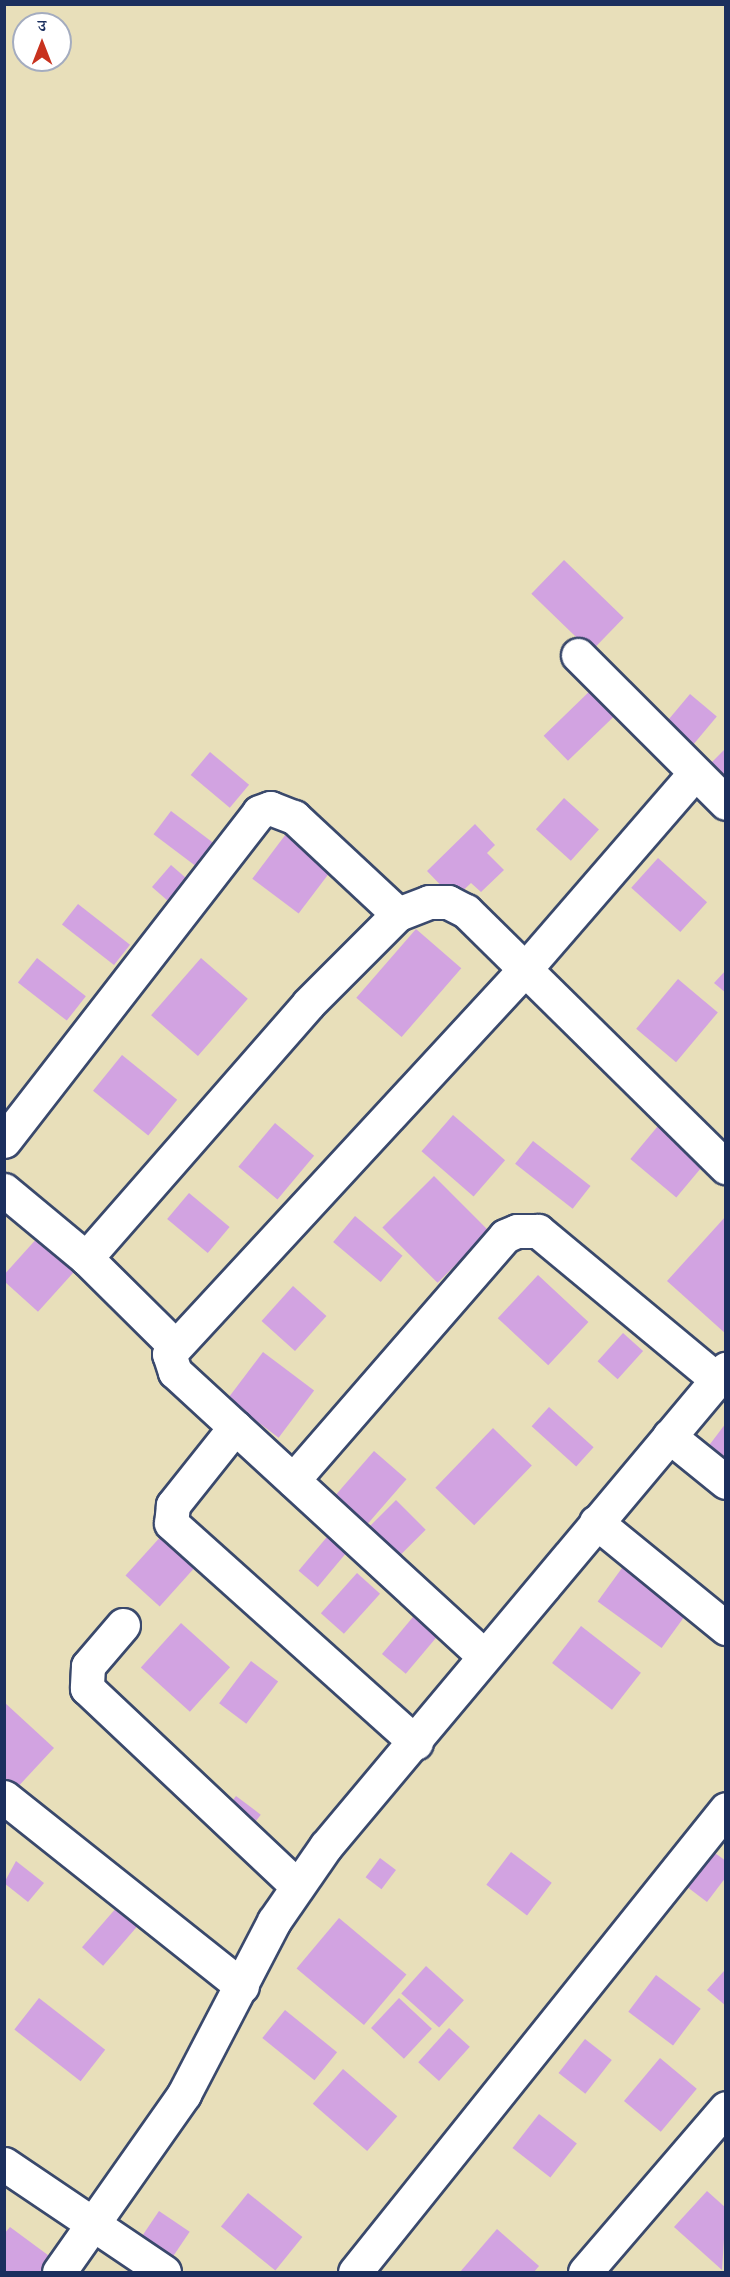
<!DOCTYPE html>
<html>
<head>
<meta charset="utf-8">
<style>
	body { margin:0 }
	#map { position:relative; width:730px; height:2277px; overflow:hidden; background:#e8dfba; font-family:"EB Garamond","Noto Serif Devanagari",serif }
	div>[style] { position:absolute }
	.building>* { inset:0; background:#d2a3e1; transform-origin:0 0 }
	.roads { filter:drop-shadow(2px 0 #3a496c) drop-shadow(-2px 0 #3a496c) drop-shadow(0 2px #3a496c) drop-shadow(0 -2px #3a496c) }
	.minor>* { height:33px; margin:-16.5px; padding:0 16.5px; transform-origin:16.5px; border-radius:16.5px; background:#fff }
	span { translate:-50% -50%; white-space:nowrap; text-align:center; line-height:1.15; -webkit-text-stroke:4.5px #fff; paint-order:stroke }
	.frame { position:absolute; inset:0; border:6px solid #1b2f5e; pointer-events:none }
	.north { position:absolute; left:12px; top:12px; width:60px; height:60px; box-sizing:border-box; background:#fff; border:2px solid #a4acbf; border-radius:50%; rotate:0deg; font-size:16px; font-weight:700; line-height:24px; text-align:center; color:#1b2f5e }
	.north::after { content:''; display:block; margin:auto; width:21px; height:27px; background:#c8321e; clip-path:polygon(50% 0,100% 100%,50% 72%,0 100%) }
</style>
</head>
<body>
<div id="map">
	<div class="building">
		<i style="left:564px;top:560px;width:83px;height:47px;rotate:44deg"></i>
		<i style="left:594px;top:687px;width:35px;height:70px;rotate:46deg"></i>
		<i style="left:690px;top:694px;width:35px;height:46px;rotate:40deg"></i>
		<i style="clip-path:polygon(726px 748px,726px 792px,703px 771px)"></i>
		<i style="left:210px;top:752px;width:51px;height:30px;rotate:40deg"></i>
		<i style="left:564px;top:798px;width:47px;height:42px;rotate:42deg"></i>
		<i style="left:171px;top:811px;width:54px;height:29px;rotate:37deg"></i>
		<i style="clip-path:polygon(475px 824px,495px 845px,487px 853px,504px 870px,481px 892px,471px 883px,454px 899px,427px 871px)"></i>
		<i style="left:289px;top:830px;width:58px;height:61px;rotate:37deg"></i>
		<i style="left:658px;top:858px;width:66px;height:40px;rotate:42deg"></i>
		<i style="left:171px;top:865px;width:32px;height:29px;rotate:41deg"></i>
		<i style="left:78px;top:904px;width:66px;height:26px;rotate:38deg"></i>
		<i style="left:416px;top:929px;width:60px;height:91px;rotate:41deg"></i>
		<i style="left:37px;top:958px;width:62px;height:31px;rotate:38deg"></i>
		<i style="left:201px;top:958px;width:62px;height:76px;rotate:41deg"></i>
		<i style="clip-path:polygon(726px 970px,726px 993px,714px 983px)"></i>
		<i style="left:678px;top:979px;width:52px;height:65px;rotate:40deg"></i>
		<i style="left:122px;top:1055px;width:71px;height:46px;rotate:39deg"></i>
		<i style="left:453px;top:1115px;width:69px;height:48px;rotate:41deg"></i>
		<i style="left:275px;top:1123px;width:51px;height:57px;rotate:40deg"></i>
		<i style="left:658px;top:1126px;width:60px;height:43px;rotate:40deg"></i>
		<i style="left:533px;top:1141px;width:73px;height:29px;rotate:38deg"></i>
		<i style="left:434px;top:1176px;width:78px;height:73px;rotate:45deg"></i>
		<i style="left:189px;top:1193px;width:53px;height:34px;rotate:40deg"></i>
		<i style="left:355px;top:1216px;width:62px;height:34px;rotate:40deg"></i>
		<i style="clip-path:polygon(726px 1216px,726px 1334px,667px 1281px)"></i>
		<i style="left:39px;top:1236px;width:50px;height:57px;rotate:42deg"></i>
		<i style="left:538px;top:1275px;width:69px;height:59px;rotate:43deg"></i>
		<i style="left:293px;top:1286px;width:45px;height:47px;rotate:42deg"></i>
		<i style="left:623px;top:1333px;width:27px;height:38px;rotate:42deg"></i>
		<i style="left:263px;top:1352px;width:64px;height:59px;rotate:37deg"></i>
		<i style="left:549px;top:1407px;width:60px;height:26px;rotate:42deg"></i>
		<i style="clip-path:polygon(726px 1423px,726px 1480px,698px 1460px)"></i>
		<i style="left:493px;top:1428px;width:54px;height:83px;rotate:44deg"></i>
		<i style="left:374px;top:1451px;width:43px;height:68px;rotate:41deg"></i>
		<i style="left:396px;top:1500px;width:42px;height:44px;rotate:45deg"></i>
		<i style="left:332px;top:1531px;width:25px;height:52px;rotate:40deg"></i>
		<i style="left:163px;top:1534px;width:46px;height:56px;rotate:42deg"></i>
		<i style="left:630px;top:1557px;width:79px;height:55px;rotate:36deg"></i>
		<i style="left:357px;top:1573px;width:31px;height:54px;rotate:42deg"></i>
		<i style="left:418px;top:1611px;width:31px;height:56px;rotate:40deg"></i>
		<i style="left:181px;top:1623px;width:66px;height:60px;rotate:42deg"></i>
		<i style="left:581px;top:1626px;width:76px;height:47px;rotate:38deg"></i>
		<i style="left:251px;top:1661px;width:34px;height:53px;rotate:37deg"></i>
		<i style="clip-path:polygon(4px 1702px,54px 1748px,14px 1791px,4px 1781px)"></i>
		<i style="left:236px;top:1796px;width:31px;height:18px;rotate:37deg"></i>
		<i style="clip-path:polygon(701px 1843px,726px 1861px,726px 1877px,707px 1902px,674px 1877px)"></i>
		<i style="left:511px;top:1852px;width:51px;height:41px;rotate:37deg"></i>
		<i style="left:380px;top:1858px;width:20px;height:24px;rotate:37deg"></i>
		<i style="clip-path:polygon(16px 1861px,44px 1883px,28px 1902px,4px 1883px)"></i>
		<i style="left:124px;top:1899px;width:28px;height:64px;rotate:41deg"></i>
		<i style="left:339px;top:1918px;width:88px;height:66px;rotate:40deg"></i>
		<i style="left:426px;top:1966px;width:51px;height:37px;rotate:42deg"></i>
		<i style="clip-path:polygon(724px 1971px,726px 1972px,726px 2006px,707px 1990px)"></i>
		<i style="left:656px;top:1975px;width:56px;height:46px;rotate:37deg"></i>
		<i style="left:39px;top:1998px;width:84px;height:40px;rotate:38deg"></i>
		<i style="left:399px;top:1998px;width:45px;height:41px;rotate:43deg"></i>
		<i style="left:285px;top:2010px;width:67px;height:36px;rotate:39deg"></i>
		<i style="left:449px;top:2028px;width:28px;height:46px;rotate:42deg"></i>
		<i style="left:585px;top:2039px;width:34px;height:43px;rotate:38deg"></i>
		<i style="left:660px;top:2058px;width:48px;height:56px;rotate:40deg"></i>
		<i style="left:343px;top:2069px;width:72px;height:46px;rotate:41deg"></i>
		<i style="left:539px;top:2114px;width:48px;height:43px;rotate:38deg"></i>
		<i style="clip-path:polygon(707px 2191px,726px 2208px,722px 2270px,674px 2227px)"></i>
		<i style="left:248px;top:2193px;width:70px;height:43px;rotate:39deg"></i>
		<i style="left:159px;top:2211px;width:37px;height:44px;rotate:34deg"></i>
		<i style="clip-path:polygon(10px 2227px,56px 2261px,48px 2272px,4px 2272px,4px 2234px)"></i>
		<i style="clip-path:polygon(497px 2229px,539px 2266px,534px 2272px,460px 2272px)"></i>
	</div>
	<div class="roads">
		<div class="minor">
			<i style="left:578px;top:655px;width:209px;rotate:45deg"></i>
			<i style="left:4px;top:1141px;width:416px;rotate:-52.2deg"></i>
			<i style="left:259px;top:812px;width:12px;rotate:-20deg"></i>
			<i style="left:270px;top:808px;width:26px;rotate:21deg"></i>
			<i style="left:294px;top:817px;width:142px;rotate:43deg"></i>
			<i style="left:4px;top:1190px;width:107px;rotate:39.7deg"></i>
			<i style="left:86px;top:1258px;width:124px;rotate:44.7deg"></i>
			<i style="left:86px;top:1258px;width:337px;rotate:-48.8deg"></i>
			<i style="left:308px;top:1004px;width:127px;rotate:-45deg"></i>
			<i style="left:398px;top:914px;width:33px;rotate:-21deg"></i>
			<i style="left:429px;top:902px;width:19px"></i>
			<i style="left:448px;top:902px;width:20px;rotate:27deg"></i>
			<i style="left:466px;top:911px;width:365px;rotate:44.6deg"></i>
			<i style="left:235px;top:1427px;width:100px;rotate:128.5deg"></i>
			<i style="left:173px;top:1505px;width:18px;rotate:96deg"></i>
			<i style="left:171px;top:1523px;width:329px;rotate:41.9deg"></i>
			<i style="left:669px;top:1436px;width:73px;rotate:38.9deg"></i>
			<i style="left:293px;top:1480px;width:323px;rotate:-49deg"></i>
			<i style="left:505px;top:1236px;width:13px;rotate:-23deg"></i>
			<i style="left:517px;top:1231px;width:21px"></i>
			<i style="left:538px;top:1231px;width:231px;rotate:39.7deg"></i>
			<i style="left:596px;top:1522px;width:168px;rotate:39.2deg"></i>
			<i style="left:123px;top:1625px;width:54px;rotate:130.5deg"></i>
			<i style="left:88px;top:1666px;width:22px;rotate:93deg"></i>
			<i style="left:87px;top:1688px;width:289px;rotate:43.3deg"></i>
			<i style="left:484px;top:1656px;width:420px;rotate:-137.4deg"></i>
			<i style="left:175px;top:1372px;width:19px;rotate:-108deg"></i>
			<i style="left:169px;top:1354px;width:526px;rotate:-47.24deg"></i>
			<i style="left:526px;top:968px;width:258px;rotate:-49.1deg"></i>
			<i style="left:4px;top:1797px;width:304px;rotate:38.5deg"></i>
			<i style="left:4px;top:2164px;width:193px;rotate:34deg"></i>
			<i style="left:59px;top:2272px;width:218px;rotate:-54.9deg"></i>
			<i style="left:184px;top:2094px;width:195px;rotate:-62.5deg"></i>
			<i style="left:274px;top:1921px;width:91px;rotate:-55.3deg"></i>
			<i style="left:326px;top:1846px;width:623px;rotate:-50.02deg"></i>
			<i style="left:355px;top:2272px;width:593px;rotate:-51.29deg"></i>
			<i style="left:585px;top:2272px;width:216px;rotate:-49.3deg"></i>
		</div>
	</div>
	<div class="frame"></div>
	<div class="north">उ</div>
</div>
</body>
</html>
